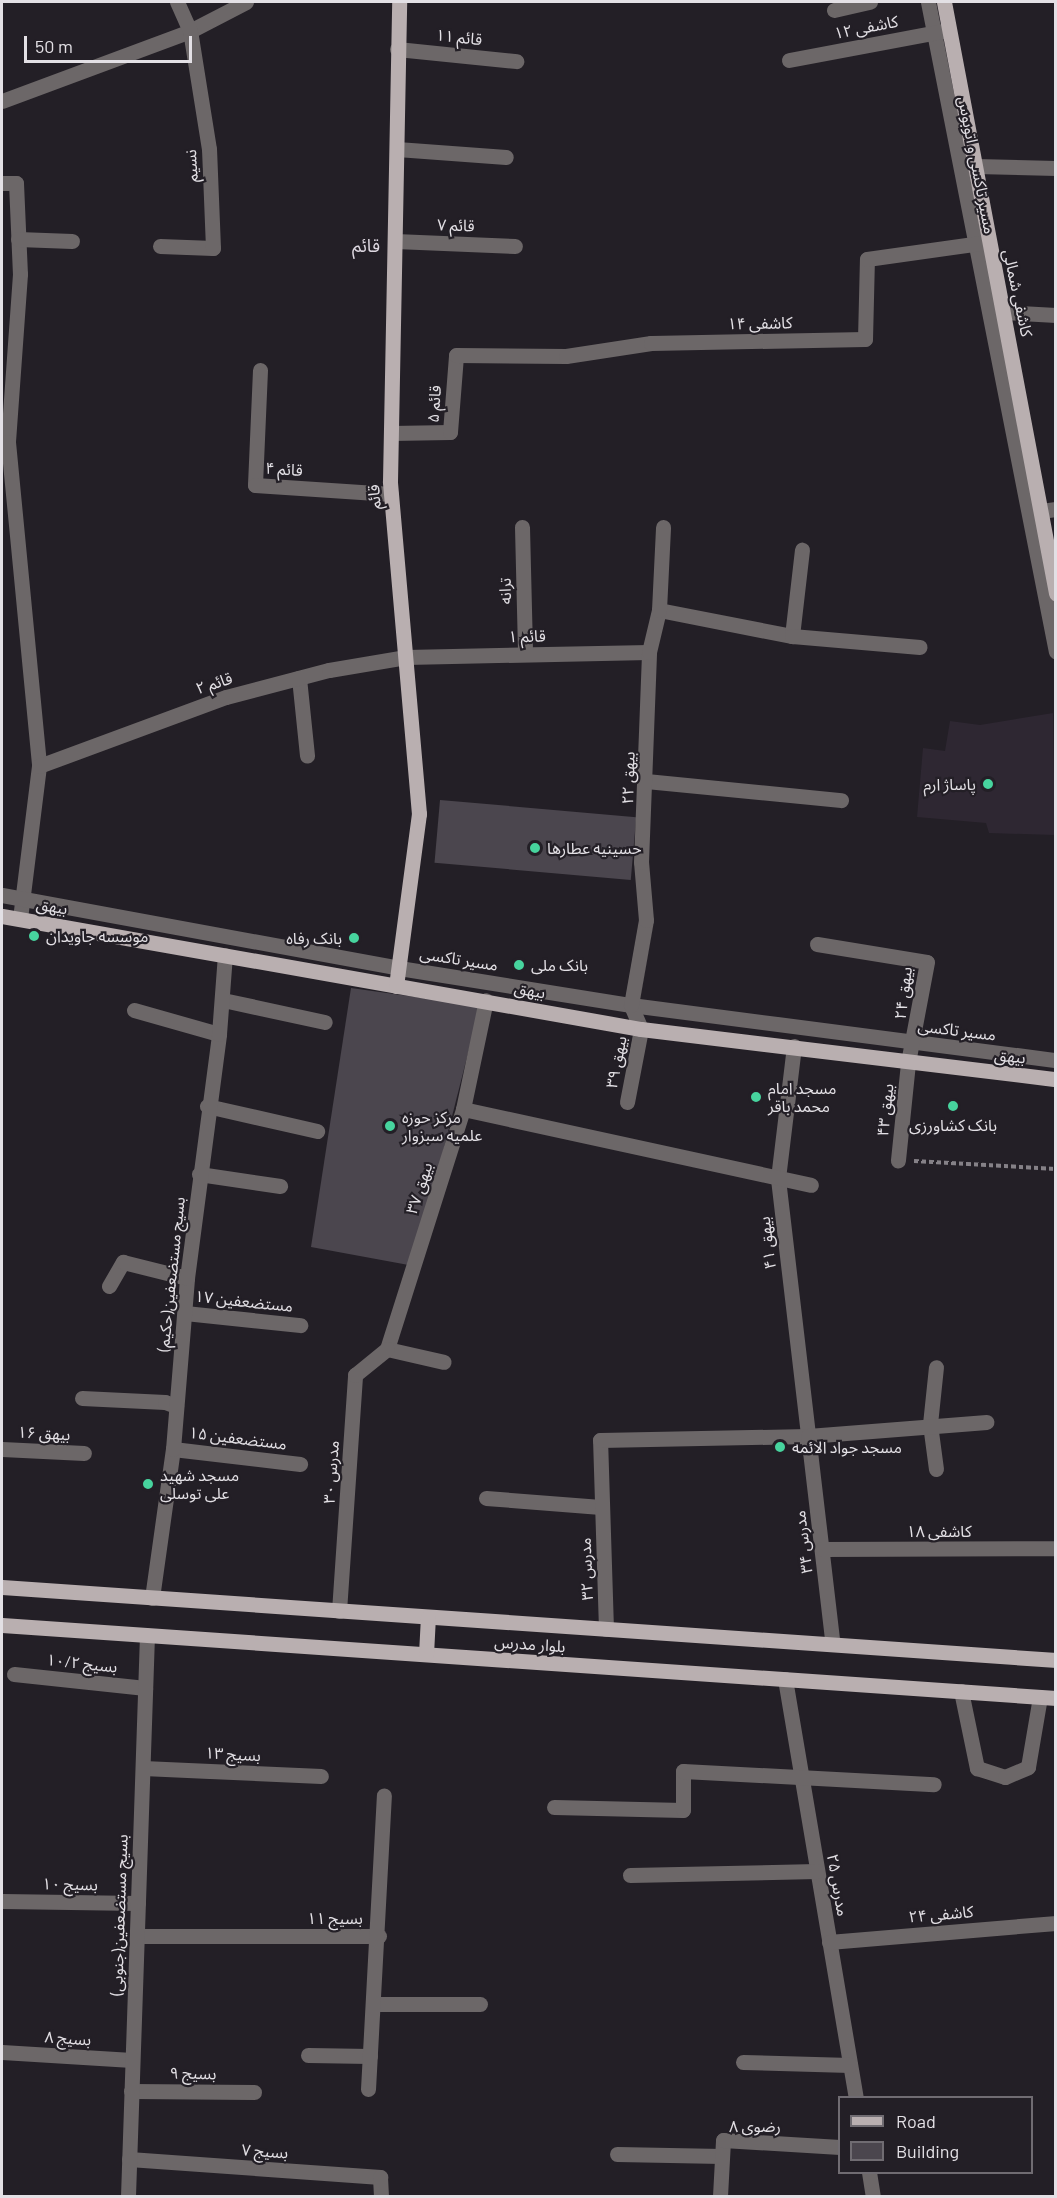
<!DOCTYPE html>
<html>
<head>
<meta charset="utf-8">
<style>
	body { margin:0 }
	#map { position:relative; width:1057px; height:2198px; overflow:hidden; background:#231f26; font-family:Barlow,"Noto Sans Arabic",sans-serif }
	div>[style] { position:absolute }
	.built>* { inset:0; background:#2e2732 }
	.building>* { inset:0; background:#4b464e; transform-origin:0 0 }
	.path>* { height:4px; margin-top:-2px; transform-origin:0; background:repeating-linear-gradient(90deg,#858187 0 4.5px,transparent 0 7.5px) }
	.minor>* { height:15px; margin:-7.5px; padding:0 7.5px; transform-origin:7.5px; border-radius:7.5px; background:#6c6768 }
	.major>* { height:15px; margin:-7.5px; padding:0 7.5px; transform-origin:7.5px; border-radius:7.5px; background:#b9afb0 }
	.dots>* { width:16px; height:16px; translate:-50% -50%; box-sizing:border-box; border:3px solid #231f26; border-radius:50% }
	span { translate:-50% -50%; white-space:nowrap; text-align:center; line-height:1.15; -webkit-text-stroke:4.5px #231f26; paint-order:stroke }
	.street-label { font-size:16px; color:#e3e0e5 }
	.poi-label { font-size:16px; color:#e3e0e5 }
	.right { translate:-100% -50%; text-align:right }
	.left { translate:0 -50%; text-align:left }
	.neighbourhood-label { font-size:18px; color:#ddd7e0 }
	.frame { position:absolute; inset:0; border:3px solid #e3e0e5; pointer-events:none }
	.legend { position:absolute; left:838px; top:2096px; width:195px; height:78px; box-sizing:border-box; background:#231f26; border:2px solid #706c72; margin:0; padding:8px 10px; list-style:none; font-size:18px; color:#e3e0e5 }
	.legend li { display:flex; align-items:center; gap:12px; height:30px }
	.legend b { width:30px; border:2px solid #706c72 }
	.scale { position:absolute; left:24px; top:36px; width:168px; height:27px; box-sizing:border-box; border:3px solid #e3e0e5; border-top:0; padding-left:8px; font-size:18px; line-height:21px; white-space:nowrap; color:#e3e0e5; -webkit-text-stroke:4px #231f26; paint-order:stroke }
</style>
</head>
<body>
<div id="map">
	<div class="built">
		<i style="clip-path:polygon(1053px 713px,1055px 835px,989px 833px,986px 823px,917px 817px,923px 748px,945px 751px,950px 721px,980px 725px)"></i>
	</div>
	<div class="building">
		<i style="left:440px;top:800px;width:197px;height:63px;rotate:5deg"></i>
		<i style="clip-path:polygon(351px 988px,480px 1006px,414px 1266px,311px 1247px)"></i>
	</div>
	<div class="path">
		<i style="left:914px;top:1161px;width:142px;rotate:3.2deg"></i>
	</div>
	<div class="minor">
		<i style="left:928px;top:2px;width:662px;rotate:78.86deg"></i>
		<i style="left:834px;top:10px;width:37px;rotate:-13deg"></i>
		<i style="left:397px;top:49px;width:120px;rotate:5.8deg"></i>
		<i style="left:789px;top:60px;width:156px;rotate:-10.7deg"></i>
		<i style="left:2px;top:101px;width:201px;rotate:-20.4deg"></i>
		<i style="left:190px;top:31px;width:63px;rotate:-27.4deg"></i>
		<i style="left:397px;top:149px;width:109px;rotate:4.2deg"></i>
		<i style="left:976px;top:166px;width:80px;rotate:1.4deg"></i>
		<i style="left:2px;top:183px;width:14px"></i>
		<i style="left:16px;top:183px;width:91px;rotate:87.5deg"></i>
		<i style="left:20px;top:274px;width:168px;rotate:94.1deg"></i>
		<i style="left:8px;top:442px;width:325px;rotate:84.5deg"></i>
		<i style="left:39px;top:766px;width:153px;rotate:97.1deg"></i>
		<i style="left:18px;top:239px;width:54px;rotate:2.1deg"></i>
		<i style="left:395px;top:241px;width:120px;rotate:2.4deg"></i>
		<i style="left:160px;top:246px;width:53px;rotate:2.2deg"></i>
		<i style="left:213px;top:248px;width:99px;rotate:-92.3deg"></i>
		<i style="left:209px;top:149px;width:120px;rotate:-99.1deg"></i>
		<i style="left:190px;top:31px;width:32px;rotate:-114deg"></i>
		<i style="left:1004px;top:312px;width:52px;rotate:3.3deg"></i>
		<i style="left:260px;top:370px;width:115px;rotate:92.5deg"></i>
		<i style="left:255px;top:485px;width:136px;rotate:3.8deg"></i>
		<i style="left:391px;top:433px;width:59px;rotate:-1deg"></i>
		<i style="left:450px;top:432px;width:77px;rotate:-85.5deg"></i>
		<i style="left:456px;top:355px;width:110px;rotate:0.5deg"></i>
		<i style="left:566px;top:356px;width:86px;rotate:-8.7deg"></i>
		<i style="left:651px;top:343px;width:214px;rotate:-1.1deg"></i>
		<i style="left:865px;top:339px;width:80px;rotate:-88.6deg"></i>
		<i style="left:867px;top:259px;width:122px;rotate:-8deg"></i>
		<i style="left:1041px;top:511px;width:15px;rotate:-8deg"></i>
		<i style="left:522px;top:527px;width:127px;rotate:88.6deg"></i>
		<i style="left:659px;top:610px;width:136px;rotate:11.1deg"></i>
		<i style="left:792px;top:636px;width:87px;rotate:-83.4deg"></i>
		<i style="left:792px;top:636px;width:128px;rotate:4.9deg"></i>
		<i style="left:299px;top:678px;width:78px;rotate:84.1deg"></i>
		<i style="left:39px;top:766px;width:199px;rotate:-20.3deg"></i>
		<i style="left:226px;top:697px;width:106px;rotate:-14.7deg"></i>
		<i style="left:329px;top:670px;width:78px;rotate:-9.6deg"></i>
		<i style="left:406px;top:657px;width:243px;rotate:-1.2deg"></i>
		<i style="left:646px;top:781px;width:196px;rotate:5.6deg"></i>
		<i style="left:2px;top:895px;width:404px;rotate:10.4deg"></i>
		<i style="left:399px;top:968px;width:235px;rotate:9.1deg"></i>
		<i style="left:631px;top:1005px;width:429px;rotate:7.4deg"></i>
		<i style="left:817px;top:944px;width:111px;rotate:9.3deg"></i>
		<i style="left:927px;top:962px;width:103px;rotate:100.7deg"></i>
		<i style="left:908px;top:1063px;width:98px;rotate:95.9deg"></i>
		<i style="left:223px;top:1000px;width:104px;rotate:12.2deg"></i>
		<i style="left:134px;top:1010px;width:88px;rotate:15.8deg"></i>
		<i style="left:794px;top:1046px;width:134px;rotate:96.9deg"></i>
		<i style="left:778px;top:1179px;width:468px;rotate:83.3deg"></i>
		<i style="left:627px;top:1102px;width:74px;rotate:-79.1deg"></i>
		<i style="left:641px;top:1029px;width:26px;rotate:-113deg"></i>
		<i style="left:631px;top:1005px;width:86px;rotate:-80deg"></i>
		<i style="left:646px;top:920px;width:58px;rotate:-94.9deg"></i>
		<i style="left:641px;top:862px;width:210px;rotate:-87.8deg"></i>
		<i style="left:649px;top:652px;width:43px;rotate:-76.6deg"></i>
		<i style="left:659px;top:610px;width:83px;rotate:-87.2deg"></i>
		<i style="left:207px;top:1106px;width:113px;rotate:12.8deg"></i>
		<i style="left:463px;top:1109px;width:356px;rotate:12.3deg"></i>
		<i style="left:199px;top:1174px;width:82px;rotate:8.4deg"></i>
		<i style="left:109px;top:1286px;width:28px;rotate:-60deg"></i>
		<i style="left:123px;top:1262px;width:66px;rotate:14deg"></i>
		<i style="left:185px;top:1313px;width:116px;rotate:6deg"></i>
		<i style="left:387px;top:1349px;width:252px;rotate:-72.4deg"></i>
		<i style="left:463px;top:1109px;width:111px;rotate:-78.1deg"></i>
		<i style="left:387px;top:1349px;width:58px;rotate:12.8deg"></i>
		<i style="left:82px;top:1398px;width:83px;rotate:2.8deg"></i>
		<i style="left:165px;top:1402px;width:12px;rotate:20deg"></i>
		<i style="left:2px;top:1449px;width:82px;rotate:2.8deg"></i>
		<i style="left:173px;top:1449px;width:128px;rotate:6.7deg"></i>
		<i style="left:936px;top:1469px;width:45px;rotate:-97.6deg"></i>
		<i style="left:930px;top:1424px;width:57px;rotate:-84deg"></i>
		<i style="left:486px;top:1498px;width:115px;rotate:4.5deg"></i>
		<i style="left:822px;top:1549px;width:234px;rotate:-0.2deg"></i>
		<i style="left:152px;top:1598px;width:150px;rotate:-82deg"></i>
		<i style="left:173px;top:1449px;width:172px;rotate:-85.3deg"></i>
		<i style="left:187px;top:1278px;width:246px;rotate:-82.5deg"></i>
		<i style="left:219px;top:1034px;width:79px;rotate:-85.7deg"></i>
		<i style="left:339px;top:1611px;width:237px;rotate:-86.1deg"></i>
		<i style="left:355px;top:1375px;width:41px;rotate:-39.1deg"></i>
		<i style="left:606px;top:1629px;width:189px;rotate:-91.8deg"></i>
		<i style="left:600px;top:1440px;width:208px;rotate:-1.1deg"></i>
		<i style="left:808px;top:1436px;width:179px;rotate:-4.5deg"></i>
		<i style="left:14px;top:1674px;width:132px;rotate:6.1deg"></i>
		<i style="left:785px;top:1679px;width:425px;rotate:80.4deg"></i>
		<i style="left:961px;top:1691px;width:79px;rotate:78.3deg"></i>
		<i style="left:977px;top:1768px;width:29px;rotate:18deg"></i>
		<i style="left:1005px;top:1777px;width:25px;rotate:-23deg"></i>
		<i style="left:1028px;top:1767px;width:71px;rotate:-80.3deg"></i>
		<i style="left:143px;top:1768px;width:178px;rotate:2.6deg"></i>
		<i style="left:554px;top:1807px;width:129px;rotate:1.3deg"></i>
		<i style="left:683px;top:1810px;width:39px;rotate:-90deg"></i>
		<i style="left:683px;top:1771px;width:251px;rotate:3deg"></i>
		<i style="left:630px;top:1875px;width:187px;rotate:-1.2deg"></i>
		<i style="left:2px;top:1901px;width:136px;rotate:0.8deg"></i>
		<i style="left:137px;top:1936px;width:242px"></i>
		<i style="left:829px;top:1942px;width:228px;rotate:-4.8deg"></i>
		<i style="left:374px;top:2004px;width:106px"></i>
		<i style="left:2px;top:2052px;width:130px;rotate:3.5deg"></i>
		<i style="left:308px;top:2055px;width:62px;rotate:0.9deg"></i>
		<i style="left:743px;top:2062px;width:107px;rotate:1.6deg"></i>
		<i style="left:368px;top:2089px;width:294px;rotate:-86.9deg"></i>
		<i style="left:131px;top:2091px;width:123px;rotate:0.5deg"></i>
		<i style="left:617px;top:2154px;width:105px;rotate:1.1deg"></i>
		<i style="left:129px;top:2159px;width:252px;rotate:4.1deg"></i>
		<i style="left:380px;top:2177px;width:19px;rotate:87deg"></i>
		<i style="left:869px;top:2172px;width:24px;rotate:81deg"></i>
		<i style="left:128px;top:2196px;width:561px;rotate:-88.06deg"></i>
		<i style="left:720px;top:2196px;width:56px;rotate:-86.9deg"></i>
		<i style="left:723px;top:2140px;width:117px;rotate:3.4deg"></i>
	</div>
	<div class="major">
		<i style="left:944px;top:2px;width:602px;rotate:79.27deg"></i>
		<i style="left:2px;top:916px;width:649px;rotate:10.03deg"></i>
		<i style="left:641px;top:1029px;width:418px;rotate:6.9deg"></i>
		<i style="left:396px;top:986px;width:174px;rotate:-82.4deg"></i>
		<i style="left:419px;top:814px;width:334px;rotate:-95deg"></i>
		<i style="left:390px;top:481px;width:479px;rotate:-88.9deg"></i>
		<i style="left:2px;top:1587px;width:1057px;rotate:3.96deg"></i>
		<i style="left:2px;top:1625px;width:1057px;rotate:3.96deg"></i>
		<i style="left:426px;top:1654px;width:37px;rotate:-87deg"></i>
	</div>
	<div class="dots">
		<i style="left:988px;top:784px;background:#47d49e"></i>
		<i style="left:535px;top:848px;background:#47d49e"></i>
		<i style="left:34px;top:936px;background:#47d49e"></i>
		<i style="left:354px;top:938px;background:#47d49e"></i>
		<i style="left:519px;top:965px;background:#47d49e"></i>
		<i style="left:756px;top:1097px;background:#47d49e"></i>
		<i style="left:953px;top:1106px;background:#47d49e"></i>
		<i style="left:390px;top:1126px;background:#47d49e"></i>
		<i style="left:780px;top:1447px;background:#47d49e"></i>
		<i style="left:148px;top:1484px;background:#47d49e"></i>
	</div>
	<div class="street-label">
		<span style="left:866px;top:27px;rotate:-11deg">کاشفی ۱۲</span>
		<span style="left:459px;top:37px;rotate:6deg">قائم ۱۱</span>
		<span style="left:977px;top:165px;rotate:79deg">مسیر تاکسی و اتوبوس</span>
		<span style="left:191px;top:166px;rotate:-93deg">نسیم</span>
		<span style="left:456px;top:225px;rotate:2deg">قائم ۷</span>
		<span style="left:1018px;top:293px;rotate:78deg">کاشفی شمالی</span>
		<span style="left:760px;top:323px;rotate:-1deg">کاشفی ۱۴</span>
		<span style="left:434px;top:404px;rotate:-86deg">قائم ۵</span>
		<span style="left:284px;top:469px;rotate:4deg">قائم ۴</span>
		<span style="left:374px;top:497px;rotate:-94deg">قائم</span>
		<span style="left:505px;top:591px;rotate:-91deg">ترانه</span>
		<span style="left:527px;top:636px;rotate:-1deg">قائم ۱</span>
		<span style="left:214px;top:683px;rotate:-18deg">قائم ۲</span>
		<span style="left:628px;top:778px;rotate:-88deg">بیهق ۲۲</span>
		<span style="left:52px;top:906px;rotate:10deg">بیهق</span>
		<span style="left:459px;top:959px;rotate:9deg">مسیر تاکسی</span>
		<span style="left:530px;top:990px;rotate:11deg">بیهق</span>
		<span style="left:903px;top:993px;rotate:-83deg">بیهق ۲۴</span>
		<span style="left:957px;top:1030px;rotate:7deg">مسیر تاکسی</span>
		<span style="left:1010px;top:1056px;rotate:6deg">بیهق</span>
		<span style="left:616px;top:1062px;rotate:-79deg">بیهق ۳۹</span>
		<span style="left:885px;top:1110px;rotate:-84deg">بیهق ۴۳</span>
		<span style="left:419px;top:1188px;rotate:-72deg">بیهق ۳۷</span>
		<span style="left:767px;top:1243px;rotate:-97deg">بیهق ۴۱</span>
		<span style="left:171px;top:1274px;rotate:-84deg">بسیج مستضعفین(حکیم)</span>
		<span style="left:244px;top:1301px;rotate:6deg">مستضعفین ۱۷</span>
		<span style="left:44px;top:1433px;rotate:3deg">بیهق ۱۶</span>
		<span style="left:238px;top:1438px;rotate:7deg">مستضعفین ۱۵</span>
		<span style="left:331px;top:1472px;rotate:-86deg">مدرس ۳۰</span>
		<span style="left:939px;top:1531px">کاشفی ۱۸</span>
		<span style="left:803px;top:1542px;rotate:-97deg">مدرس ۳۴</span>
		<span style="left:586px;top:1569px;rotate:-92deg">مدرس ۳۲</span>
		<span style="left:530px;top:1644px;rotate:4deg">بلوار مدرس</span>
		<span style="left:82px;top:1663px;rotate:6deg">بسیج ۱۰/۲</span>
		<span style="left:233px;top:1754px;rotate:3deg">بسیج ۱۳</span>
		<span style="left:70px;top:1884px;rotate:1deg">بسیج ۱۰</span>
		<span style="left:838px;top:1885px;rotate:80deg">مدرس ۲۵</span>
		<span style="left:941px;top:1914px;rotate:-5deg">کاشفی ۲۴</span>
		<span style="left:119px;top:1915px;rotate:-88deg">بسیج مستضعفین(جنوبی)</span>
		<span style="left:335px;top:1918px">بسیج ۱۱</span>
		<span style="left:68px;top:2038px;rotate:4deg">بسیج ۸</span>
		<span style="left:193px;top:2073px;rotate:1deg">بسیج ۹</span>
		<span style="left:755px;top:2126px">رضوی ۸</span>
		<span style="left:265px;top:2151px;rotate:4deg">بسیج ۷</span>
	</div>
	<div class="poi-label">
		<span class="right" style="left:976px;top:784px">پاساژ ارم</span>
		<span class="left" style="left:547px;top:848px">حسینیه عطارها</span>
		<span class="left" style="left:46px;top:936px">موسسه جاویدان</span>
		<span class="right" style="left:342px;top:938px">بانک رفاه</span>
		<span class="left" style="left:531px;top:965px">بانک ملی</span>
		<span class="left" style="left:768px;top:1097px">مسجد امام<br>محمد باقر</span>
		<span class="left" style="left:402px;top:1126px">مرکز حوزه<br>علمیه سبزوار</span>
		<span style="left:953px;top:1125px">بانک کشاورزی</span>
		<span class="left" style="left:792px;top:1447px">مسجد جواد الائمه</span>
		<span class="left" style="left:160px;top:1484px">مسجد شهید<br>علی توسلی</span>
	</div>
	<div class="neighbourhood-label">
		<span style="left:366px;top:245px">قائم</span>
	</div>
	<div class="frame"></div>
	<ul class="legend">
	<li><b style="height:8px;background:#b9afb0"></b>Road</li>
	<li><b style="height:16px;background:#4b464e"></b>Building</li>
	</ul>
	<div class="scale">50 m</div>
</div>
</body>
</html>
